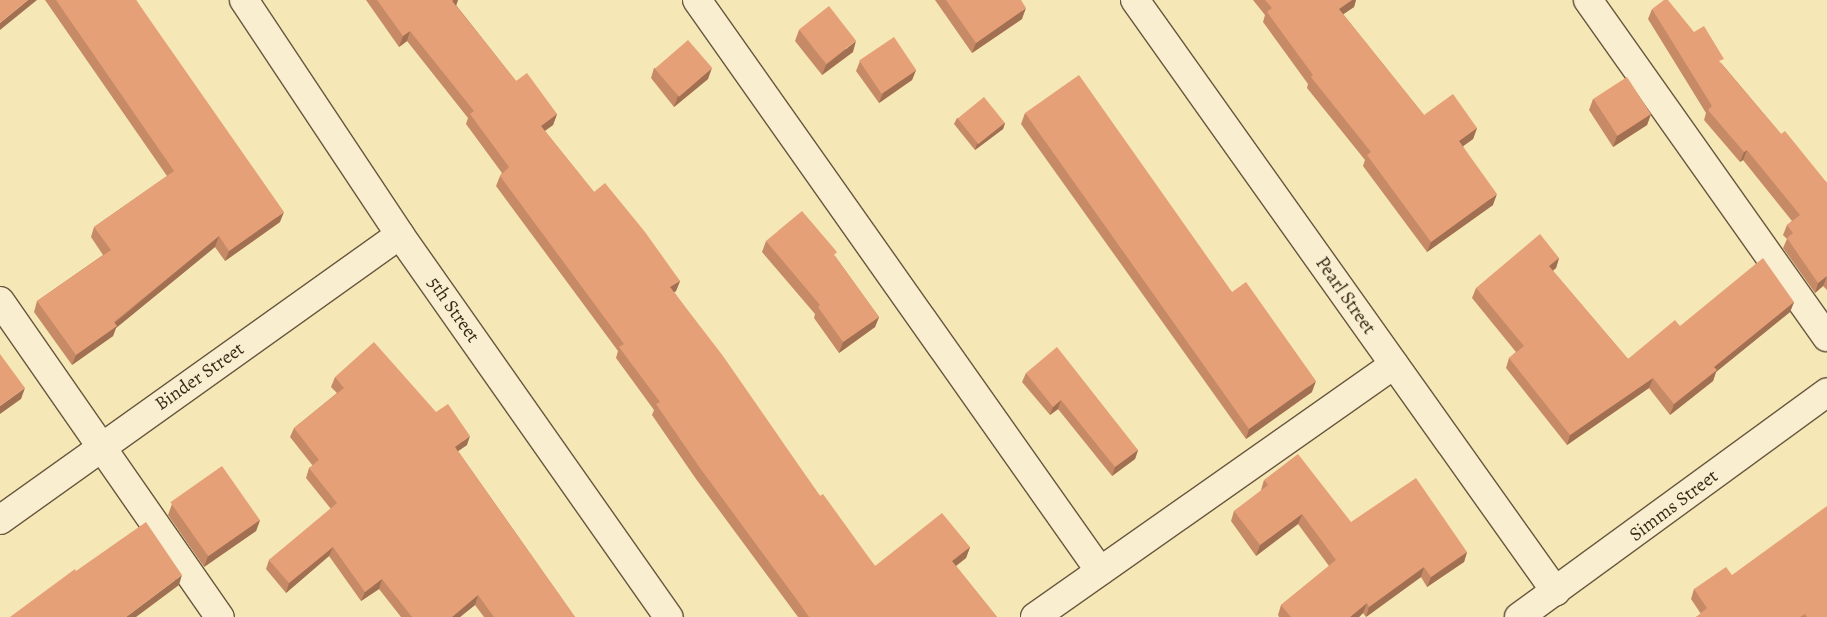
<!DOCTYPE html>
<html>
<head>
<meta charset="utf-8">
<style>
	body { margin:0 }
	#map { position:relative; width:1827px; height:617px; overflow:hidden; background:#f6e7b6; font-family:Alegreya,serif }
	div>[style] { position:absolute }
	.roads { filter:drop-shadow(1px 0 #69583f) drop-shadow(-1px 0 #69583f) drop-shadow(0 1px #69583f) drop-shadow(0 -1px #69583f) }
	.minor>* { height:28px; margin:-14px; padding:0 14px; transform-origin:14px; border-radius:14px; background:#f9efd0 }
	.wall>* { inset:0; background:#c68a66 }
	.shaded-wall>* { inset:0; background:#a17053 }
	.building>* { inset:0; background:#e6a077; transform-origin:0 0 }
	span { translate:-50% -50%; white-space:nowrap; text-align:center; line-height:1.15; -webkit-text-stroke:4.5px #f9efd0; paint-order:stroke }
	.street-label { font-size:19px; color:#3a2917 }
</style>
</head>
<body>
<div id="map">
	<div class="roads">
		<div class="minor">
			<i style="left:244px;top:0;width:282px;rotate:56.4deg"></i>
			<i style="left:400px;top:235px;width:467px;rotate:54.9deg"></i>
			<i style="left:697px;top:0;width:699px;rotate:54.79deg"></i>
			<i style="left:1135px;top:0;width:726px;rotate:54.58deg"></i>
			<i style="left:1588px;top:0;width:413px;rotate:54.7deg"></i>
			<i style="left:0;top:301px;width:385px;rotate:55.2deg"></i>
			<i style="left:0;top:520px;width:491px;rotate:-35.5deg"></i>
			<i style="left:1035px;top:617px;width:439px;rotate:-35.1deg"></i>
			<i style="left:1519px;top:617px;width:381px;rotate:-36.1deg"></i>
		</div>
	</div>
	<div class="wall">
		<i style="clip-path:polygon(45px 0,136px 0,280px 222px,225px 261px,215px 247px,116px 328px,113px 336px,72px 365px,34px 312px,37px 301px,103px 255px,91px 237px,94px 227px,167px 176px)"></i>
		<i style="clip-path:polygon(366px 0,458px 0,456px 5px,516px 81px,557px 114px,553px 125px,545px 131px,594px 192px,680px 281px,676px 291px,674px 292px,820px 496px,875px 566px,970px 547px,966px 558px,956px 566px,997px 617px,798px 617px,696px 479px,652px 415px,654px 410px,616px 358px,618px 351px,496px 186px,500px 176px,502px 173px,466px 124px,468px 118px,407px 41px,399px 47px)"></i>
		<i style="clip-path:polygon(935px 0,1021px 0,1022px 19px,972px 53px)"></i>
		<i style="clip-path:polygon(1253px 0,1356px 0,1354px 7px,1343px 14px,1424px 115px,1477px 128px,1473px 139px,1463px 146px,1493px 205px,1427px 252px,1363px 166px,1365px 160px,1307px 88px,1308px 84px,1263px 22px,1265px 15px)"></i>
		<i style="clip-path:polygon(1652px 9px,1722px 64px,1781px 134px,1827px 183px,1827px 290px,1823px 286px,1815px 293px,1783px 248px,1787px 239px,1783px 235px,1787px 225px,1792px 221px,1743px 160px,1740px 162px,1704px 120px,1706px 113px,1648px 19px)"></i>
		<i style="clip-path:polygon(799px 30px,853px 52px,822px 75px,795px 41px)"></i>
		<i style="clip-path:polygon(860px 61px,916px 70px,912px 80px,879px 103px,856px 71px)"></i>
		<i style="clip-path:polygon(654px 68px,708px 79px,674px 107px,651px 78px)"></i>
		<i style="clip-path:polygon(1593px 99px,1651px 114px,1647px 125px,1613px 147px,1589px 110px)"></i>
		<i style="clip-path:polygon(1025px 113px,1232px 292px,1312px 392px,1246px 439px,1021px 124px)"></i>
		<i style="clip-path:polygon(957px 118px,1005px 123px,1003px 129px,975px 150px,954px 124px)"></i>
		<i style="clip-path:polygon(766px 241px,835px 256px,879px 317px,875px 327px,839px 353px,814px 318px,815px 314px,762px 252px)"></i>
		<i style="clip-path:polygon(1559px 258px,1556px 268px,1553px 271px,1628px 359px,1680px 326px,1794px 302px,1790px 312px,1716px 372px,1713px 381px,1670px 415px,1649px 388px,1567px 445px,1506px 368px,1509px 358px,1516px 352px,1472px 298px,1476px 288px)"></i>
		<i style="clip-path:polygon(1026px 373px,1138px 450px,1135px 459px,1112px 476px,1058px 409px,1050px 415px,1022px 382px)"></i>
		<i style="clip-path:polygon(335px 377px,436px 412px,467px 445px,458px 451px,575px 617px,484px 617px,475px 605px,460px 617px,401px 617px,379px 589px,361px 601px,329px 556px,286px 593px,266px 569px,269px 560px,331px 509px,306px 478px,309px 468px,313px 466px,290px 437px,294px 428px,337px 393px,331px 387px)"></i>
		<i style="clip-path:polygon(1264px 480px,1351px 522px,1467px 552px,1464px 562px,1427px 587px,1421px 577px,1366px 617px,1363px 613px,1359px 617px,1279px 617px,1278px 615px,1281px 605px,1329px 566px,1298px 524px,1256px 556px,1231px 521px,1234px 511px,1261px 491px,1261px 490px)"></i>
		<i style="clip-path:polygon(172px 504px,260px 520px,256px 531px,204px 567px,168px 515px)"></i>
		<i style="clip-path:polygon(1732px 575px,1827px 617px,1696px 617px,1701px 614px,1691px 599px,1694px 589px)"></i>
	</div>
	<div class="shaded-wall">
		<i style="clip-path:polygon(28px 0,37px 0,0 30px,0 23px)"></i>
		<i style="clip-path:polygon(453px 0,458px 0,456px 6px,452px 1px)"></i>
		<i style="clip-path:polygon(1352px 0,1356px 0,1354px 7px,1335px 20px,1339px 9px)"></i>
		<i style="clip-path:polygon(1026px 8px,1022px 19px,972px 53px,976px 43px)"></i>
		<i style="clip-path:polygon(410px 31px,407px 41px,399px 47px,403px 36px)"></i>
		<i style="clip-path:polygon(856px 41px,853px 52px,822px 75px,826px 65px)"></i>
		<i style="clip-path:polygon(712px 68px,708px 79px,674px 107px,678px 96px)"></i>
		<i style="clip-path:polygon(916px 70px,912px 80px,879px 103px,883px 93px)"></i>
		<i style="clip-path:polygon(557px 114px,553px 125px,537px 136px,541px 126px)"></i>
		<i style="clip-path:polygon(1651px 114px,1647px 125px,1613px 147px,1617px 136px)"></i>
		<i style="clip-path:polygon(1005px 123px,1003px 129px,975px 150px,977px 144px)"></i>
		<i style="clip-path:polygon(1477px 128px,1473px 139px,1455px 152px,1459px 141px)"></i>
		<i style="clip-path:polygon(1747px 150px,1743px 160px,1740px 162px,1744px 152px)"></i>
		<i style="clip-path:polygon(1497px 194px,1493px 205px,1427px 252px,1431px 242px)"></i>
		<i style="clip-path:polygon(284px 212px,280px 222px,225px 261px,229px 251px)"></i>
		<i style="clip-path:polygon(219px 236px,215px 247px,116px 328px,113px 336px,72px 365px,76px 355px)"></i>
		<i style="clip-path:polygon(1559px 258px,1556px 268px,1545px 276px,1549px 266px)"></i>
		<i style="clip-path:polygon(1827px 276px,1823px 286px,1815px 293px,1818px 283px)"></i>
		<i style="clip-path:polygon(680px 281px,676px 291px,666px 298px,670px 287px)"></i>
		<i style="clip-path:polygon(1794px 302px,1790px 312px,1716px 372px,1713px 381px,1670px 415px,1674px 404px,1714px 367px)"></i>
		<i style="clip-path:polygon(879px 317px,875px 327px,839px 353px,843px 342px)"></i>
		<i style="clip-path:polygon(1653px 378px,1649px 388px,1567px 445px,1570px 435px)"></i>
		<i style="clip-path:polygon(1316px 381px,1312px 392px,1246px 439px,1249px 429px)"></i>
		<i style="clip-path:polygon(25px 388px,21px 399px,0 414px,0 406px)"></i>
		<i style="clip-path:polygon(1061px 400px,1058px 409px,1050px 415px,1053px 407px)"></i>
		<i style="clip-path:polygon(470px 436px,467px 445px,451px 456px,455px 447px)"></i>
		<i style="clip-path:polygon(1138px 450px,1135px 459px,1112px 476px,1115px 467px)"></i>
		<i style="clip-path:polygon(1302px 514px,1298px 524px,1256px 556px,1260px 545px)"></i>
		<i style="clip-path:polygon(260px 520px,256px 531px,204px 567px,208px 556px)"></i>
		<i style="clip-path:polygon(333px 547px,329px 556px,286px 593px,289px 583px)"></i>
		<i style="clip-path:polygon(970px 547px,966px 558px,948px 572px,952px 561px)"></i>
		<i style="clip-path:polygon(1467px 552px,1464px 562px,1427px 587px,1431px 577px)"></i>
		<i style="clip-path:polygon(1424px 567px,1421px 577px,1366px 617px,1369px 607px)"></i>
		<i style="clip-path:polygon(182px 575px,179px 585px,136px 617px,126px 617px)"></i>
		<i style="clip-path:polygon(382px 579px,379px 589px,361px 601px,365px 592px)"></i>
		<i style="clip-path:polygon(478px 595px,475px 605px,460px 617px,452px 617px)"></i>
		<i style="clip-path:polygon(1367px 603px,1363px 613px,1359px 617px,1350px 617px)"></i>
	</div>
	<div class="building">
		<i style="clip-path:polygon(0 0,28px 0,0 23px)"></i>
		<i style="clip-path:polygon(56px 0,136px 0,284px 212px,229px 251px,219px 236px,114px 322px,117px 326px,76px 355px,37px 301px,111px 250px,94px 227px,174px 171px)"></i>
		<i style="clip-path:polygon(377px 0,453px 0,452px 1px,516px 81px,527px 73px,557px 114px,541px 126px,594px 192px,605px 183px,645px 232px,680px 281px,670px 287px,723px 356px,820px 496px,823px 494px,875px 566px,942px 513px,970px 547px,952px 561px,997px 617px,809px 617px,800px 604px,700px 468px,656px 404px,660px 402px,619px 347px,624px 344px,500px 176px,509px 167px,470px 114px,474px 111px,410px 31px,403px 36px)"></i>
		<i style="clip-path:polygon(946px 0,1021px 0,1026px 8px,976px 43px)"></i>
		<i style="clip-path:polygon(1265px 0,1352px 0,1339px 9px,1424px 115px,1453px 94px,1477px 128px,1459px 141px,1497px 194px,1431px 242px,1367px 155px,1371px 152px,1311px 77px,1313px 75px,1267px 12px,1272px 8px)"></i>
		<i style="clip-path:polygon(1664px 0,1668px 0,1694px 32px,1704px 26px,1724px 59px,1719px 61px,1781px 134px,1785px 131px,1827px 183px,1827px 276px,1818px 283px,1787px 238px,1793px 233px,1787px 225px,1800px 215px,1747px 150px,1744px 152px,1708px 110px,1712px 106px,1652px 9px)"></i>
		<i style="left:829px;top:6px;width:44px;height:38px;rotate:52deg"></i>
		<i style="left:894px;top:37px;width:40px;height:42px;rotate:56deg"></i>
		<i style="left:688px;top:40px;width:37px;height:44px;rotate:49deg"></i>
		<i style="clip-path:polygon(1079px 75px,1232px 292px,1246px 282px,1316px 381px,1249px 429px,1025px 113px)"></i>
		<i style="left:1627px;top:77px;width:44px;height:40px;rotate:57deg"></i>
		<i style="left:984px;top:97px;width:33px;height:34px;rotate:51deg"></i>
		<i style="clip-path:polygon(802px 211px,837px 252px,834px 255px,879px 317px,843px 342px,818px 307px,820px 305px,766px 241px)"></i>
		<i style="clip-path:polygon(1540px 234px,1559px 258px,1549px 266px,1628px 359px,1675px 320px,1680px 326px,1763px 258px,1794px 302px,1714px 367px,1717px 370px,1674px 404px,1653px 378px,1570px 435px,1509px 358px,1524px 346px,1476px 288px)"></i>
		<i style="clip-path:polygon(374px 342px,436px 412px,448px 404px,470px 436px,455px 447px,575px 617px,494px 617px,478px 595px,452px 617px,412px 617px,382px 579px,365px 592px,333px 547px,289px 583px,269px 560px,337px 503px,309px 468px,319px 460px,294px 428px,344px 388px,335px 377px)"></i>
		<i style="clip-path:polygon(1057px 347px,1138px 450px,1115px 467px,1061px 400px,1053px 407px,1026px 373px)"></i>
		<i style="clip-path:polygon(0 354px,25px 388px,0 406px)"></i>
		<i style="clip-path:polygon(1298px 454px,1351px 522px,1416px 478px,1467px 552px,1431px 577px,1424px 567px,1369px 607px,1367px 603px,1350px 617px,1291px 617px,1281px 605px,1336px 560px,1302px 514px,1260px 545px,1234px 511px,1268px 485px,1264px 480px)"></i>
		<i style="left:222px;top:466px;width:66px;height:63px;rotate:55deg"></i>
		<i style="clip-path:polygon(1827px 506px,1827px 617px,1807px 617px,1805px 614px,1800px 617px,1696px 617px,1707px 608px,1694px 589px,1726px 567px,1732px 575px)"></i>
		<i style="clip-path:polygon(146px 522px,182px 575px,126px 617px,10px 617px,75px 569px,76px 571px)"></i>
	</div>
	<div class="street-label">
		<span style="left:1345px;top:296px;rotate:55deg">Pearl Street</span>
		<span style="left:453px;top:310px;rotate:55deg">5th Street</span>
		<span style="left:200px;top:377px;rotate:-35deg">Binder Street</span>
		<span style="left:1674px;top:506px;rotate:-37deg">Simms Street</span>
	</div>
</div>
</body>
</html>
